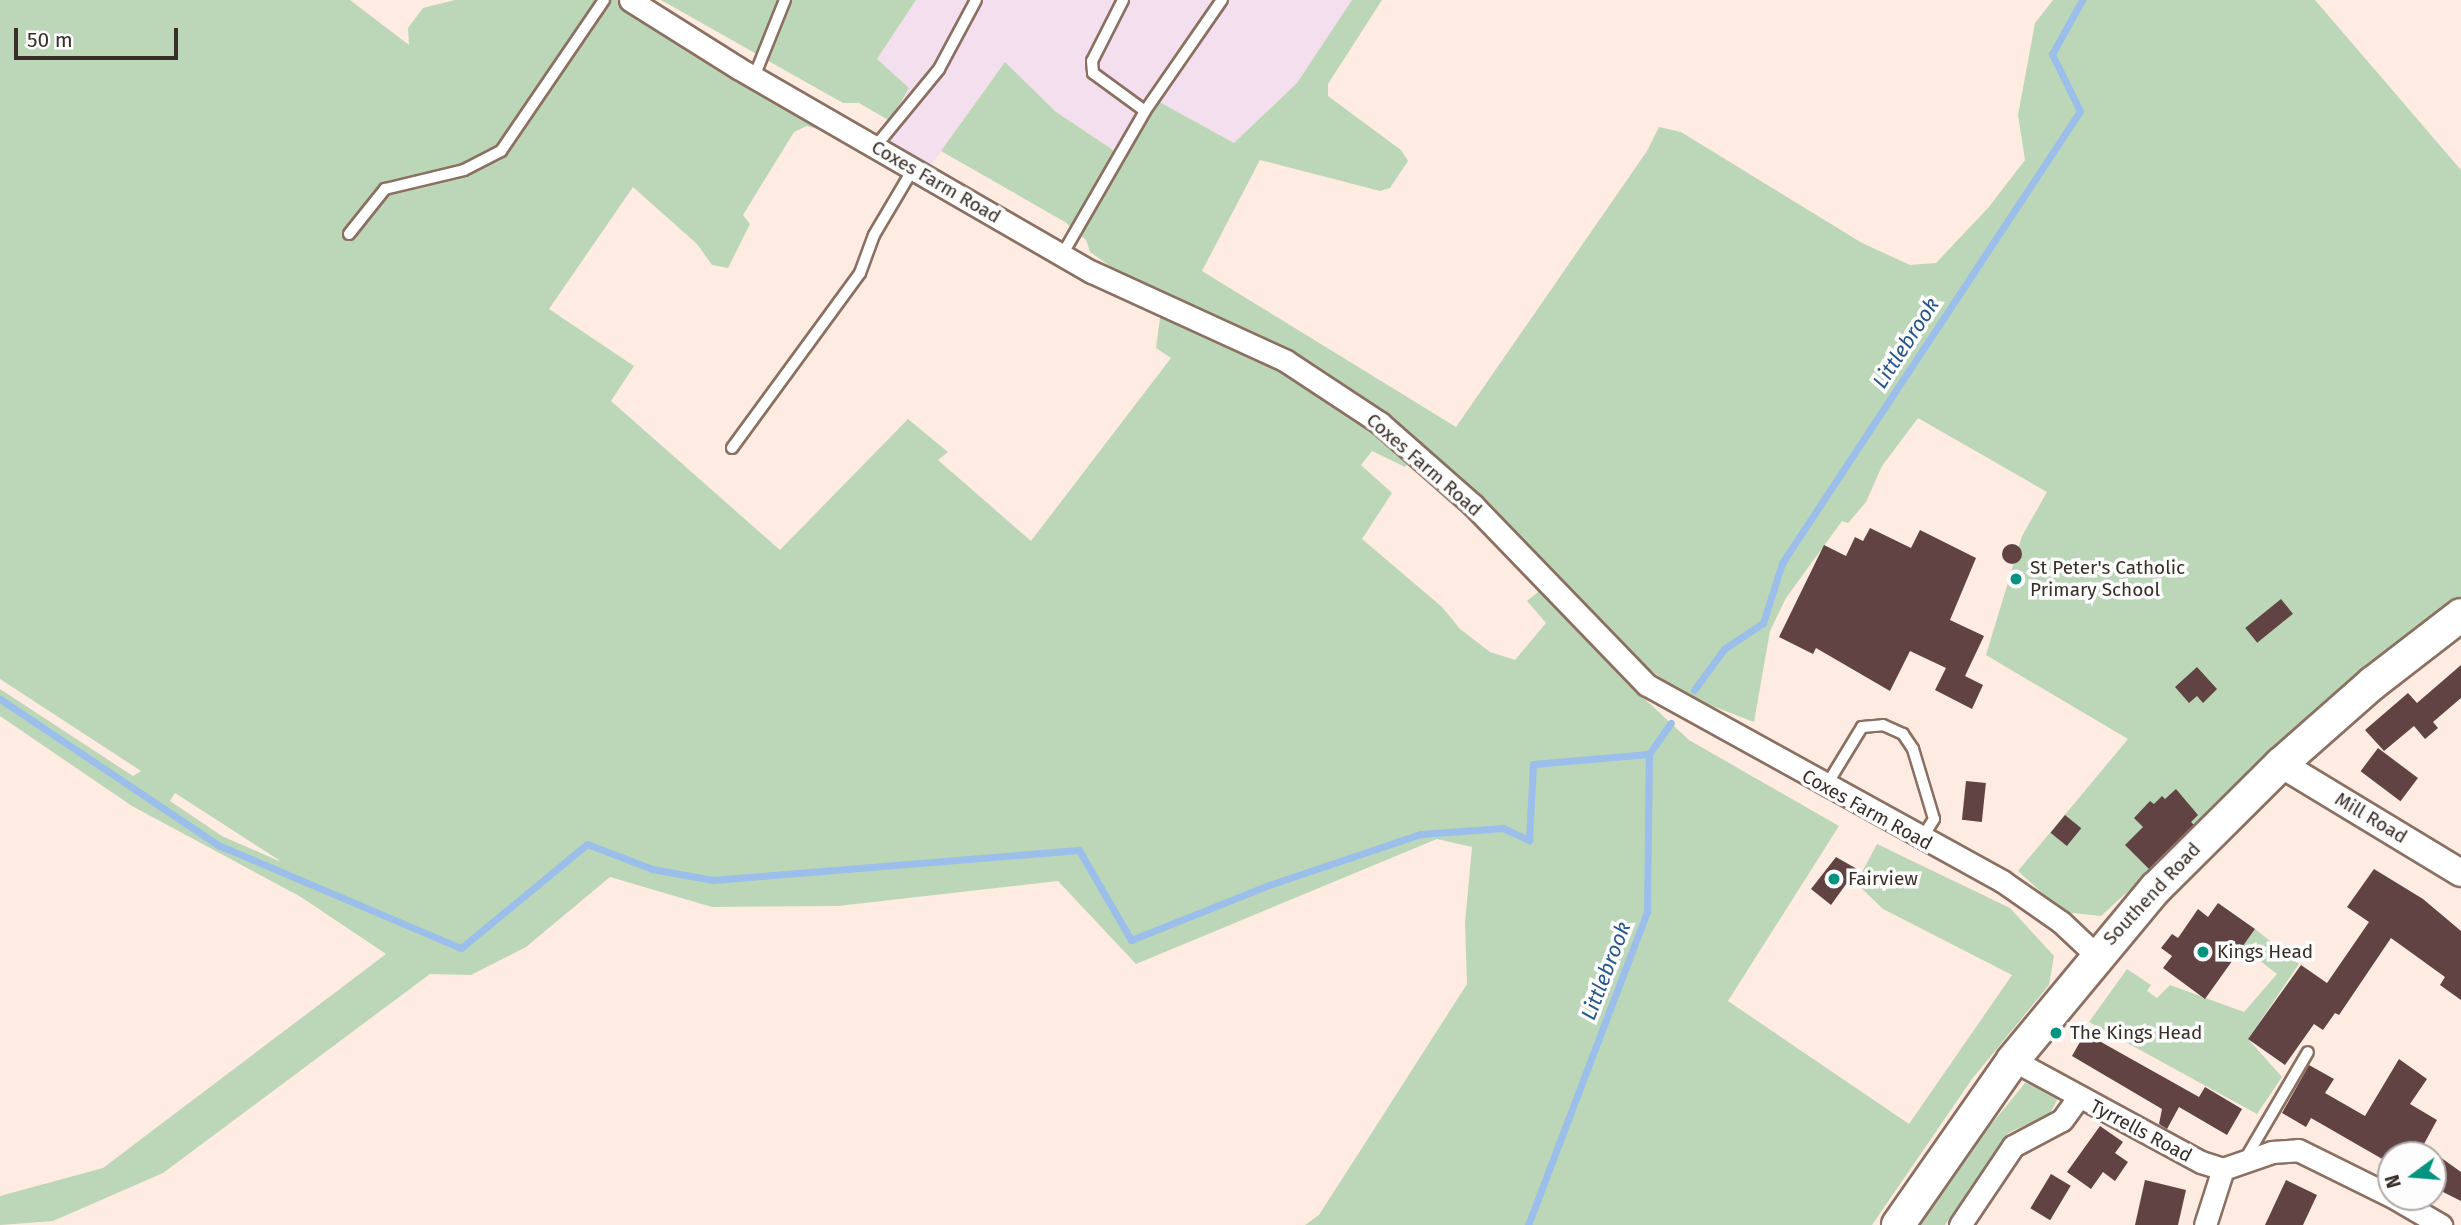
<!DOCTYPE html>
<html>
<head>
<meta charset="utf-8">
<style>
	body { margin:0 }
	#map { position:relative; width:2461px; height:1225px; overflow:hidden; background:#feebe1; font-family:"Fira Sans",sans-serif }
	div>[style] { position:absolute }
	.industrial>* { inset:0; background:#f3dfee }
	.green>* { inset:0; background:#bcd7b8 }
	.stream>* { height:7px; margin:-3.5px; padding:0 3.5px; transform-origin:3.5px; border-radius:3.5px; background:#9bbeeb }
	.building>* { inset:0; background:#614343; transform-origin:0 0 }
	.round { border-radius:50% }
	.roads { filter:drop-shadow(2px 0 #8b7061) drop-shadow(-2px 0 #8b7061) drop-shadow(0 2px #8b7061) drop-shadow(0 -2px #8b7061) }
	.service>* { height:10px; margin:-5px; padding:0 5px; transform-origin:5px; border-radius:5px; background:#fff }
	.minor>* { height:21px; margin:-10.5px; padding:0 10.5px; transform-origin:10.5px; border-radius:10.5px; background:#fff }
	.tertiary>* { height:26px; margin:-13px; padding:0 13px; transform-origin:13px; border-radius:13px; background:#fff }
	.primary>* { height:32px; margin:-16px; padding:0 16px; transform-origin:16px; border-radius:16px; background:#fff }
	.dots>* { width:19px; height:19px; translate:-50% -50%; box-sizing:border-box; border:4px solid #fdfdfd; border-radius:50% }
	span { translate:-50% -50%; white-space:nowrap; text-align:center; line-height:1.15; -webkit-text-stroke:7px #fdfdfd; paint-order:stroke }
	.street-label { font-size:19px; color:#382d27 }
	.poi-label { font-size:19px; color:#382d27 }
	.left { translate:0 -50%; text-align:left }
	.water-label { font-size:21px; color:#28568c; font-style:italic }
	.north { position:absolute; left:2377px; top:1141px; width:70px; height:70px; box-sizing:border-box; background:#fdfdfd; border:2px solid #aeaaa7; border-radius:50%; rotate:254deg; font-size:19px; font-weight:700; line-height:28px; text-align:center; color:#382d27 }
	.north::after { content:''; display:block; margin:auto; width:24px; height:32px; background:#04937f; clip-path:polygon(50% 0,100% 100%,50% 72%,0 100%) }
	.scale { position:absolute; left:14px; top:28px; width:164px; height:32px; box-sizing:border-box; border:4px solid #382d27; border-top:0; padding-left:9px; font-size:21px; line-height:24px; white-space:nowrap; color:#382d27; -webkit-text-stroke:5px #fdfdfd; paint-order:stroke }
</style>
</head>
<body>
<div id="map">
	<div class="industrial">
		<i style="clip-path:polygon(916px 0,1352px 0,1297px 83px,1234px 143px,1154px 99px,1120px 154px,1056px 112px,1005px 62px,924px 175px,875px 147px,909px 88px,877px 59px)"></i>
	</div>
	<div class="green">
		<i style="clip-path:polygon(evenodd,0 0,350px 0,409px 45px,408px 28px,423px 8px,455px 0,630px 0,841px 136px,807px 126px,794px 132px,743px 215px,750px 224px,728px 268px,712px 265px,697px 244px,633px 187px,549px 309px,634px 366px,611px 401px,780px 550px,908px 419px,948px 452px,938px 460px,1031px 541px,1171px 358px,1156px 348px,1162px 303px,1090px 252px,1086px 240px,1065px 222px,941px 151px,1005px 62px,1056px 112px,1119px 154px,1154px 99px,1234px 143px,1297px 83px,1352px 0,1382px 0,1328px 84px,1328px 96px,1401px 150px,1408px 161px,1390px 188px,1380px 191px,1260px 160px,1202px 271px,1456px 427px,1647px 151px,1659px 127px,1681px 132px,1862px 243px,1910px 265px,1936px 263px,1988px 208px,2025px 160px,2018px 115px,2035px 23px,2053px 0,2315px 0,2461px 170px,2461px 600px,2375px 665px,2101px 916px,2063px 912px,2018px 871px,2128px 739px,1986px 655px,2022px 536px,2047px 492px,1918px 418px,1882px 466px,1866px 502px,1848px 523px,1842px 521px,1786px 598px,1770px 631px,1754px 722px,1681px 694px,1586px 619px,1415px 455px,1405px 467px,1372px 451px,1361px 465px,1392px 493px,1362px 539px,1442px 607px,1460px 629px,1490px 652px,1515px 660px,1546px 623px,1527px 601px,1544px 587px,1636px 691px,1689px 740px,1839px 826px,1728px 1001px,1909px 1124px,2012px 975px,1883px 909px,1856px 883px,1877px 844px,2010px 908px,2054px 956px,2049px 985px,1972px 1079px,1872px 1225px,1305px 1225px,1319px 1215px,1467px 984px,1465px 923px,1472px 847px,1437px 839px,1136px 964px,1058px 881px,838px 906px,712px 907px,610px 877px,526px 947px,471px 975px,430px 974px,163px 1173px,53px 1221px,0 1225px,0 1196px,103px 1168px,386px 954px,301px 897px,132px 806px,0 716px,0 689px,133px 776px,141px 771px,0 679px,0 0,175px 793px,279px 860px,279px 861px,222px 836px,170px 801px,175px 793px)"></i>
		<i style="clip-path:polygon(661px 0,916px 0,877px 59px,909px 88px,890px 121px,859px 103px,843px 103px)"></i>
		<i style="clip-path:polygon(2255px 929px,2299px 964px,2248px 1039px,2282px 1077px,2257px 1114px,2089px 1022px,2127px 969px,2151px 985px,2147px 991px,2157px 998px,2170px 985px,2244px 1012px,2277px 974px,2242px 947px)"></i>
		<i style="clip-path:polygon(2025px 1083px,2047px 1088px,2058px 1098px,2050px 1114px,2008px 1133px,1945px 1225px,1918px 1225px,1955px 1169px)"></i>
	</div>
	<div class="stream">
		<i style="left:1694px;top:690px;width:51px;rotate:-53.8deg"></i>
		<i style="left:1724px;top:649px;width:47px;rotate:-33.7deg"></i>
		<i style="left:1763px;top:623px;width:63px;rotate:-72.4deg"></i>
		<i style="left:1782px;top:563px;width:541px;rotate:-56.6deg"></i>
		<i style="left:2080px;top:111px;width:64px;rotate:-116.2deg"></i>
		<i style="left:2052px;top:54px;width:62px;rotate:-60.9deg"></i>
		<i style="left:0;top:699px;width:262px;rotate:33.8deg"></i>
		<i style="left:218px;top:845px;width:264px;rotate:23deg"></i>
		<i style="left:461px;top:948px;width:163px;rotate:-39.5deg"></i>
		<i style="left:587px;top:844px;width:70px;rotate:21deg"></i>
		<i style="left:652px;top:869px;width:62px;rotate:10.2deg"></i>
		<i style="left:713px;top:880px;width:367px;rotate:-4.7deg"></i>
		<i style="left:1079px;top:850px;width:104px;rotate:60deg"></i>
		<i style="left:1131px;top:940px;width:152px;rotate:-21.7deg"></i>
		<i style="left:1272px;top:884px;width:157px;rotate:-18.6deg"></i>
		<i style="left:1421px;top:834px;width:82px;rotate:-4.2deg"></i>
		<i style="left:1503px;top:828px;width:29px;rotate:25deg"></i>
		<i style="left:1529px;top:840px;width:76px;rotate:-87deg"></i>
		<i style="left:1533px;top:764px;width:116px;rotate:-4.9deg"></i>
		<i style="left:1528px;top:1225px;width:336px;rotate:-69.2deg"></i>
		<i style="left:1647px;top:911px;width:157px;rotate:-89.3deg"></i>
		<i style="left:1649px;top:754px;width:38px;rotate:-55deg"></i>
	</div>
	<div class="building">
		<i style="clip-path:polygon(1870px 528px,1911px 548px,1920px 530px,1976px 558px,1950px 620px,1984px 636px,1965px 676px,1983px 685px,1972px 709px,1935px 690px,1946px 668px,1910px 651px,1890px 691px,1816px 648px,1813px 654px,1779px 637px,1824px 545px,1846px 556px,1855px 537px,1863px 541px)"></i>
		<i class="round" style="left:2002px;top:544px;width:20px;height:20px"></i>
		<i style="left:2281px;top:599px;width:19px;height:46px;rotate:51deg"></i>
		<i style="clip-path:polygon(2461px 665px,2461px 698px,2433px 722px,2438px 728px,2425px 739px,2414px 726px,2384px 751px,2365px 730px,2408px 693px,2417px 703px)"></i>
		<i style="clip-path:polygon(2197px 667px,2217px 689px,2203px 703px,2197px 696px,2189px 703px,2175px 687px)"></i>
		<i style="left:2378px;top:748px;width:50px;height:29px;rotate:37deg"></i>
		<i style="left:1966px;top:781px;width:20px;height:39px;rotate:6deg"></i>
		<i style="clip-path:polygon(2176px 789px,2198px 815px,2191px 822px,2194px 825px,2149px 869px,2125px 845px,2143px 827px,2134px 818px,2150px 801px,2154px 804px,2162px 796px,2165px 799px)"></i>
		<i style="left:2065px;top:815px;width:21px;height:23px;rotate:39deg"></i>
		<i style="clip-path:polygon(1836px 857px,1857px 869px,1831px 905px,1811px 889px)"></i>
		<i style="clip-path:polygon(2374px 869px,2423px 899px,2461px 931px,2461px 1000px,2440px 985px,2445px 977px,2391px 938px,2339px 1015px,2335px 1013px,2323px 1030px,2314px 1024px,2285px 1065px,2248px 1039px,2301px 965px,2327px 983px,2369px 922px,2347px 907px)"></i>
		<i style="clip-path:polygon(2218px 903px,2255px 929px,2205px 999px,2163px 968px,2172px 956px,2161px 948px,2172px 934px,2178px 938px,2198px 909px,2208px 917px)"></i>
		<i style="clip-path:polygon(2085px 1033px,2199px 1097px,2205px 1087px,2242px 1109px,2227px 1135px,2179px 1107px,2167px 1129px,2159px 1124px,2162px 1109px,2072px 1056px)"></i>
		<i style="clip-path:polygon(2399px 1059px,2427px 1079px,2410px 1104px,2437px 1120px,2418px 1155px,2391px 1155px,2391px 1164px,2311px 1118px,2306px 1127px,2282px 1113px,2309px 1065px,2334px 1079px,2325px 1093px,2365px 1116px)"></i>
		<i style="clip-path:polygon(2100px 1126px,2123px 1142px,2115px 1153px,2128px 1162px,2115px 1181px,2103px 1172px,2091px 1189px,2067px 1172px)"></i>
		<i style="clip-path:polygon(2433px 1152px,2461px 1172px,2461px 1201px,2433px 1187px)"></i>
		<i style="left:2051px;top:1174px;width:23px;height:40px;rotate:31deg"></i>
		<i style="clip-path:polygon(2145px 1180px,2186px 1190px,2178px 1225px,2135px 1225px)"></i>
		<i style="clip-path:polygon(2286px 1180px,2317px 1195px,2303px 1225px,2265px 1225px)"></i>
	</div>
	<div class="roads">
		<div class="service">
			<i style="left:1123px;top:0;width:68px;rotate:116.9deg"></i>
			<i style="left:1092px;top:61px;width:12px;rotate:85deg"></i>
			<i style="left:1093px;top:73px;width:64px;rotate:36.2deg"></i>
			<i style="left:754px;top:77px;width:83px;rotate:-68.1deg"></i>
			<i style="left:875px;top:147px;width:101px;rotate:-50.6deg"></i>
			<i style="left:939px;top:69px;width:78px;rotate:-61.8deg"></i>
			<i style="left:349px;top:234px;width:58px;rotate:-51.3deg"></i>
			<i style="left:385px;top:189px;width:81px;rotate:-13.5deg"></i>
			<i style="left:464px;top:170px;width:42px;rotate:-27.2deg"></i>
			<i style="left:501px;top:151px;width:183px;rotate:-55.7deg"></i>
			<i style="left:1062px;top:255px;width:166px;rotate:-60deg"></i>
			<i style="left:1145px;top:111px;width:135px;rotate:-55.3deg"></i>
			<i style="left:732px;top:448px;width:217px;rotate:-53.8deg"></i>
			<i style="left:860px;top:273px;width:40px;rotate:-69.8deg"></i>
			<i style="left:874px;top:235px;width:77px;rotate:-59.4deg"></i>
			<i style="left:1826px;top:786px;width:69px;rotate:-58.6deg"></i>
			<i style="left:1862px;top:727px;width:21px;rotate:-5deg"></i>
			<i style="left:1883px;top:725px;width:22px;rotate:24deg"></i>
			<i style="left:1903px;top:734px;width:18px;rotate:56deg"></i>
			<i style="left:1913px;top:749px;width:73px;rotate:73.3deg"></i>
			<i style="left:1934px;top:819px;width:25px;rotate:122deg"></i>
			<i style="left:2244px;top:1161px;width:126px;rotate:-59.6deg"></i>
		</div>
		<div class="minor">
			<i style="left:630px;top:0;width:128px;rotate:32.2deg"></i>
			<i style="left:738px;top:68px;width:409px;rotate:30deg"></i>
			<i style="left:1092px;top:272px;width:213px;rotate:24.6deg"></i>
			<i style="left:1286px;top:361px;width:113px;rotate:33.4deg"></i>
			<i style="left:1380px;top:423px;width:124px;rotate:41.4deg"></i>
			<i style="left:1473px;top:505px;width:250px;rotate:46deg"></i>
			<i style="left:1647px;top:685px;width:406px;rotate:28.9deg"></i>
			<i style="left:2002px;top:881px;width:72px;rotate:34.8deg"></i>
			<i style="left:2061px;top:922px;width:48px;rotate:43.3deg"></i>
			<i style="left:2013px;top:1060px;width:214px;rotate:28.5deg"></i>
			<i style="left:2201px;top:1162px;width:23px;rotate:18deg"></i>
			<i style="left:2223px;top:1169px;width:52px;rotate:-19.1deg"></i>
			<i style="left:2272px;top:1152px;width:26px;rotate:-4deg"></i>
			<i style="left:2298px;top:1150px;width:104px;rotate:26.3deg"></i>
			<i style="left:2393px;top:1197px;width:56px;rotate:30.3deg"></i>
			<i style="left:1960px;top:1225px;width:95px;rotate:-56.1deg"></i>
			<i style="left:2013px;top:1146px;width:55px;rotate:-28deg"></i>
			<i style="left:2062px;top:1120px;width:29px;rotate:-54deg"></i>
			<i style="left:2205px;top:1225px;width:59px;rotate:-72.2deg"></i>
		</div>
		<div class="tertiary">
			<i style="left:2281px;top:764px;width:210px;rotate:31.2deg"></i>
		</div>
		<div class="primary">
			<i style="left:1898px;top:1225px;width:201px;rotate:-55.1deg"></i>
			<i style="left:2013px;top:1060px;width:224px;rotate:-50.3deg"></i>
			<i style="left:2156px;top:888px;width:176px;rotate:-44.8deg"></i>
			<i style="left:2281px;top:764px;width:123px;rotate:-41.4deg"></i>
			<i style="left:2373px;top:683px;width:111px;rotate:-37.7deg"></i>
		</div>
	</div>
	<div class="dots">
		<i style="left:2016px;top:579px;background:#04937f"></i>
		<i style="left:1834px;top:879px;background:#04937f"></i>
		<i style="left:2203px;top:952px;background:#04937f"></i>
		<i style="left:2056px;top:1033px;background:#04937f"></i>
	</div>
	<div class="street-label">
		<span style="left:936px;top:182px;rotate:30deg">Coxes Farm Road</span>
		<span style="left:1424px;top:465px;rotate:41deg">Coxes Farm Road</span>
		<span style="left:1867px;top:810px;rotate:29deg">Coxes Farm Road</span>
		<span style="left:2371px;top:818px;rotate:31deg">Mill Road</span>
		<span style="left:2152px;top:894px;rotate:-47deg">Southend Road</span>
		<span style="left:2141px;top:1131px;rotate:28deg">Tyrrells Road</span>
	</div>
	<div class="poi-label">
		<span class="left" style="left:2030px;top:579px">St Peter's Catholic<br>Primary School</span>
		<span class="left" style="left:1848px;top:879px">Fairview</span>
		<span class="left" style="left:2217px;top:952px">Kings Head</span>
		<span class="left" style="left:2070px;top:1033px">The Kings Head</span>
	</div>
	<div class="water-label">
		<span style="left:1906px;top:343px;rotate:-57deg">Littlebrook</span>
		<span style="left:1606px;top:971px;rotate:-69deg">Littlebrook</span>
	</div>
	<div class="north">N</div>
	<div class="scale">50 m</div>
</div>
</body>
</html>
